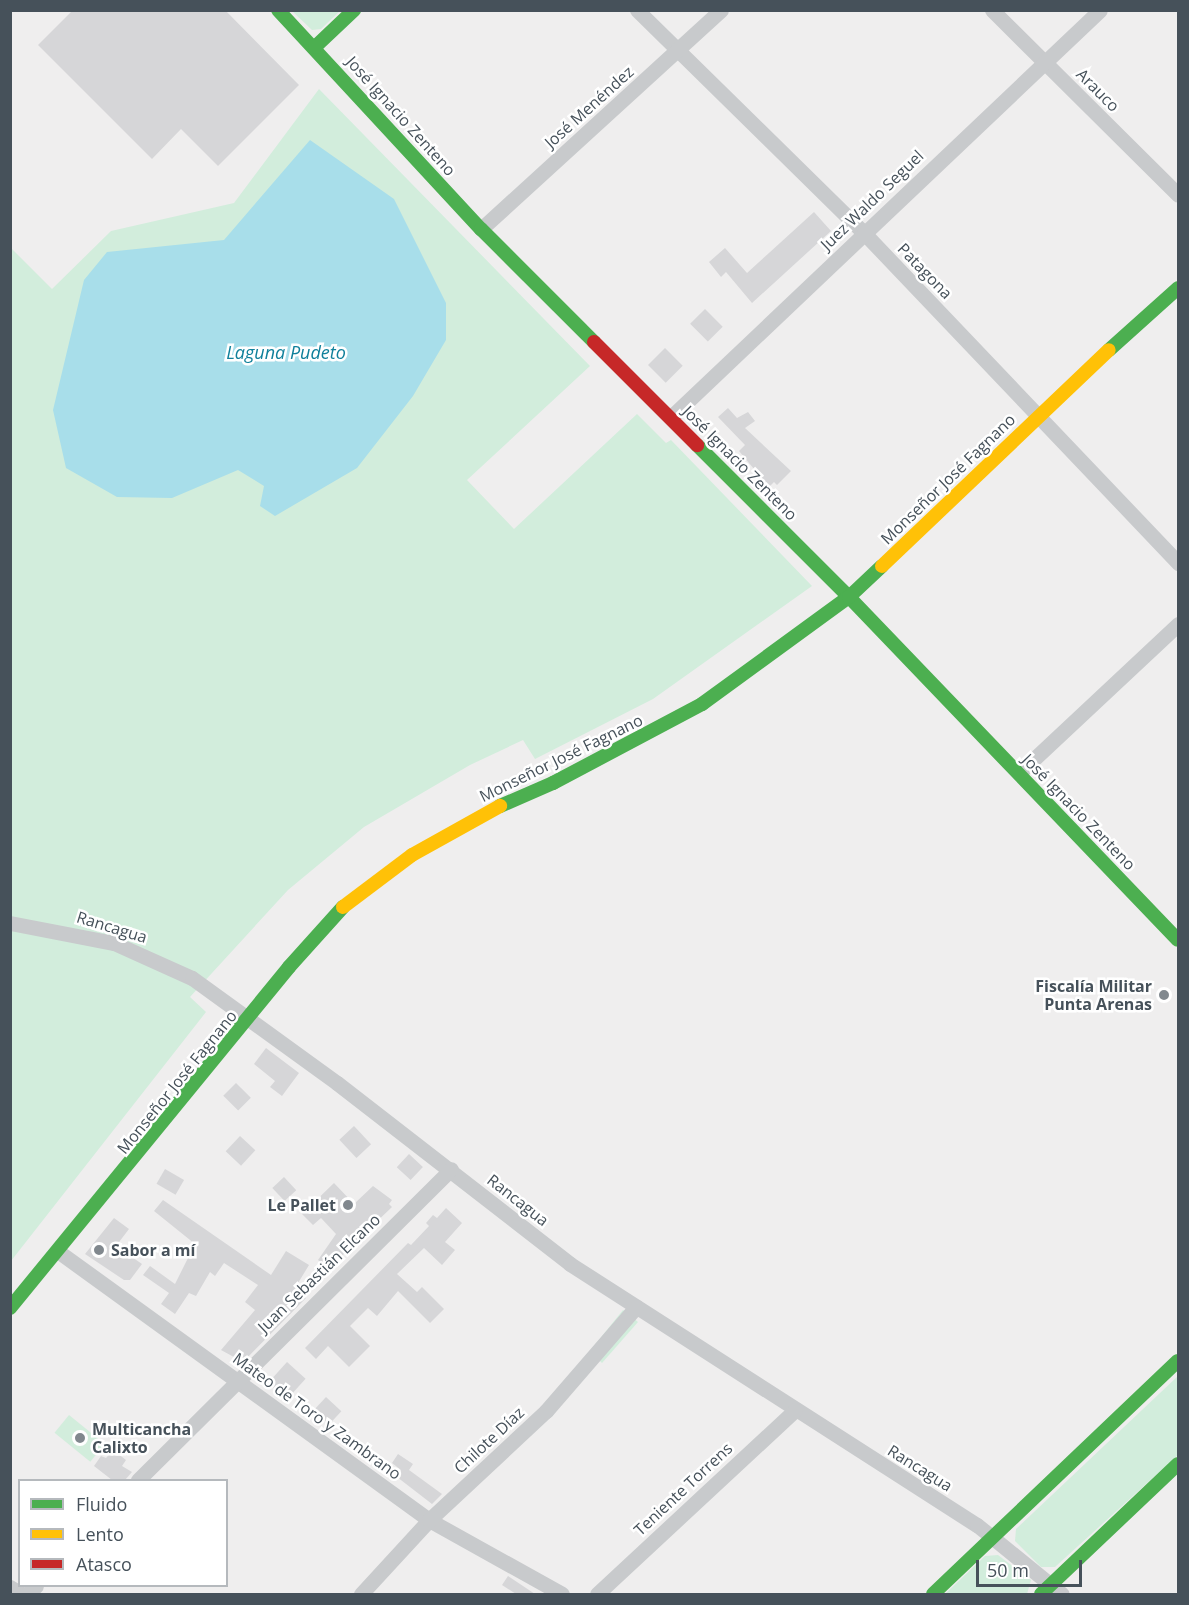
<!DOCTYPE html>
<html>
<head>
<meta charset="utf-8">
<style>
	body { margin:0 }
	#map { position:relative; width:1189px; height:1605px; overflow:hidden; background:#efeeee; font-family:"Open Sans",sans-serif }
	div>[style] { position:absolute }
	.green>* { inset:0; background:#d2eddc; transform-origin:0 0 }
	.water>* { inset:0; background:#a8deea }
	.building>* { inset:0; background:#d6d6d8; transform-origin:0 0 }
	.street>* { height:15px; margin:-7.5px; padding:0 7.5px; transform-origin:7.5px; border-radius:7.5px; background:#c8cacc }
	.fast>* { height:14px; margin:-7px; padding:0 7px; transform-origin:7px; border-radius:7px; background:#4caf50 }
	.slow>* { height:14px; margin:-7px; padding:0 7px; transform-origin:7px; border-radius:7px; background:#ffc107 }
	.jam>* { height:14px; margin:-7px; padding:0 7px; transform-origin:7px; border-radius:7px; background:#c62828 }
	.dots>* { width:16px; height:16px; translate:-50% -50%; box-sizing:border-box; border:3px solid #fff; border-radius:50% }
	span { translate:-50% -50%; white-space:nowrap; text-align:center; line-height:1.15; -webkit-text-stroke:5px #fff; paint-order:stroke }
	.street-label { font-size:16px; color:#46515a }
	.poi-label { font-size:16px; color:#46515a; font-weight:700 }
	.right { translate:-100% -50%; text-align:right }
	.left { translate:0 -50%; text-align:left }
	.water-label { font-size:18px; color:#10809b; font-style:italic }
	.frame { position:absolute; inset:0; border:12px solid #46515a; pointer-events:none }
	.legend { position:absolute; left:18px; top:1479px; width:210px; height:108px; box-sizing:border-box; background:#fff; border:2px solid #b5b9bd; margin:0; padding:8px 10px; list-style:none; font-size:18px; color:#46515a }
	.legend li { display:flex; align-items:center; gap:12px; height:30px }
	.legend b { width:30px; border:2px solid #b5b9bd }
	.scale { position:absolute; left:976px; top:1560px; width:106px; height:27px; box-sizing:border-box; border:3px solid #46515a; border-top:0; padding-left:8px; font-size:18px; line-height:21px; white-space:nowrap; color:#46515a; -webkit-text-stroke:4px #fff; paint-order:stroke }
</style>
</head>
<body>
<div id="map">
	<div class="green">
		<i style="clip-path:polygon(292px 11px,340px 11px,321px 29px,312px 30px)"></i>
		<i style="clip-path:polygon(319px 89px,590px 366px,467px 480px,514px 529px,637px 414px,666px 443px,671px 440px,812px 586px,653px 699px,535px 759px,523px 740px,470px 765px,364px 827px,288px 890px,190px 997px,206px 1012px,11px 1261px,11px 248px,52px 289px,111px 231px,234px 203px)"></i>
		<i style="clip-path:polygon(623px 1310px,638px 1322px,602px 1363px,590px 1351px)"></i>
		<i style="clip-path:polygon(1178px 1376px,1178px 1455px,1055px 1567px,1041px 1567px,1015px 1541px,1016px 1529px)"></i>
		<i style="left:69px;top:1415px;width:46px;height:23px;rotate:39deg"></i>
		<i style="clip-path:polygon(998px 1555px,1031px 1580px,1027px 1594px,945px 1594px,985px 1556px)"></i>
	</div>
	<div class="water">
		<i style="clip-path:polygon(310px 140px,394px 199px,446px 303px,446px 340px,413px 396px,357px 468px,275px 516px,260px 506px,264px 486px,238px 470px,172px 498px,117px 497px,66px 468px,53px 410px,84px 280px,107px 252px,224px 240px)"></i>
	</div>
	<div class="building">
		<i style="clip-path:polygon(73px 10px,225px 10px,299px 85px,218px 166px,181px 129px,152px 159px,38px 45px)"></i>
		<i style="clip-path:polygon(814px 212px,831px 231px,752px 303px,726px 272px,721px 277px,709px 262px,725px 248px,747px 273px)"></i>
		<i style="left:705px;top:309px;width:25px;height:21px;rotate:45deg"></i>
		<i style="left:665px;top:348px;width:25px;height:24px;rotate:45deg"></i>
		<i style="clip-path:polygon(728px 408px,737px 418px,748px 412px,755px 421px,745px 428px,791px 471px,777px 485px,774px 482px,769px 487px,739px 451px,745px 445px,718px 417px)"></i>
		<i style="clip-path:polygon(266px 1048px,299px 1073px,282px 1096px,270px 1087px,275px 1081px,254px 1064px)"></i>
		<i style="left:236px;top:1083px;width:21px;height:18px;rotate:45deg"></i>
		<i style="left:354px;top:1126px;width:25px;height:20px;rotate:47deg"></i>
		<i style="left:240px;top:1136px;width:21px;height:21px;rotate:43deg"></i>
		<i style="left:409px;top:1154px;width:19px;height:18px;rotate:43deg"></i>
		<i style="left:165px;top:1169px;width:22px;height:17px;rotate:30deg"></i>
		<i style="left:284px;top:1177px;width:18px;height:16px;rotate:47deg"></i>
		<i style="clip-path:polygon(334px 1183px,354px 1204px,373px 1186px,392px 1200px,389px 1204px,392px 1207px,346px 1251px,331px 1271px,318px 1260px,336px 1234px,321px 1218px,313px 1225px,302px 1214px)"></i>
		<i style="clip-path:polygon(163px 1200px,271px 1275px,286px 1251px,309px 1265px,295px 1288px,306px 1298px,243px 1362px,221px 1350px,255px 1310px,245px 1302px,258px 1285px,224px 1263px,215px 1276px,210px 1272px,196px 1296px,189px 1293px,175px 1314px,161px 1304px,169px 1293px,143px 1275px,150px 1266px,175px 1284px,195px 1244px,154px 1211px)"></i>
		<i style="clip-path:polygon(446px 1208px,462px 1223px,445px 1242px,455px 1250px,442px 1265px,424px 1248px,397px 1274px,417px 1292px,422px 1287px,444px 1309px,430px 1323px,398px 1291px,377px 1316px,368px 1308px,350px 1326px,370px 1346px,349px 1367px,328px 1346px,316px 1359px,305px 1348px,408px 1243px,411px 1245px,429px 1226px,426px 1223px,433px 1215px,437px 1218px)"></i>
		<i style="clip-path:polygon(114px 1218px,129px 1229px,116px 1246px,142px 1264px,130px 1280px,124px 1280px,85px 1254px)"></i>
		<i style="left:287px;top:1362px;width:25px;height:28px;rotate:42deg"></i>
		<i style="left:326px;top:1397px;width:21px;height:18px;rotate:43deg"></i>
		<i style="clip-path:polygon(113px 1450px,126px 1460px,122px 1466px,132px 1472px,125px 1480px,112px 1480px,94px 1466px,101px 1456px,106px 1458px)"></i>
		<i style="clip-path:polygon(398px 1454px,413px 1464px,409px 1470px,442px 1494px,432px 1504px,397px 1477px,401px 1470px,392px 1463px)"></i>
		<i style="clip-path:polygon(508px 1576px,535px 1594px,516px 1594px,502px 1585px)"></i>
	</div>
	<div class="street">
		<i style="left:637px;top:10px;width:318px;rotate:44.5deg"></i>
		<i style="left:864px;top:233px;width:456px;rotate:46.4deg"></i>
		<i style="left:992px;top:10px;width:262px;rotate:44.8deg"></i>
		<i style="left:481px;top:229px;width:325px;rotate:-42.4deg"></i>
		<i style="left:671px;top:417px;width:591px;rotate:-43.49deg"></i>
		<i style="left:1019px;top:773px;width:218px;rotate:-43.1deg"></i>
		<i style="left:10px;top:923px;width:106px;rotate:10.9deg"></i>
		<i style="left:114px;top:943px;width:85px;rotate:24.2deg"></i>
		<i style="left:192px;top:978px;width:179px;rotate:35.9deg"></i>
		<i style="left:337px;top:1083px;width:295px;rotate:37.8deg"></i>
		<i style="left:570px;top:1264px;width:483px;rotate:32.7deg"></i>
		<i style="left:977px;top:1525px;width:109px;rotate:39.1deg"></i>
		<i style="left:59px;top:1252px;width:457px;rotate:35.9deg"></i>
		<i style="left:429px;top:1520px;width:152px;rotate:29.1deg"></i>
		<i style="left:138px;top:1480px;width:441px;rotate:-44.8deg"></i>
		<i style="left:10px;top:1587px;width:13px;rotate:32deg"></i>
		<i style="left:27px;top:1594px;width:12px;rotate:-42deg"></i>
		<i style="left:361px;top:1594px;width:100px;rotate:-47.4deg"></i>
		<i style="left:429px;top:1520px;width:160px;rotate:-43deg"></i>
		<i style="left:546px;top:1411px;width:138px;rotate:-49.1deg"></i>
		<i style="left:597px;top:1594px;width:270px;rotate:-42.9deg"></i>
	</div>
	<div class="fast">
		<i style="left:278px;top:10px;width:299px;rotate:47.2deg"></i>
		<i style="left:481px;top:229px;width:160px;rotate:45deg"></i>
		<i style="left:315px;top:47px;width:54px;rotate:-43.5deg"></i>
		<i style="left:1109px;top:350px;width:93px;rotate:-41.9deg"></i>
		<i style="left:697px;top:445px;width:215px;rotate:45deg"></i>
		<i style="left:849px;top:597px;width:475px;rotate:46.2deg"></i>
		<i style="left:500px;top:806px;width:58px;rotate:-23.5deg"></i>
		<i style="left:553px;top:783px;width:169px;rotate:-27.9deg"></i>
		<i style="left:702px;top:704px;width:182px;rotate:-36.1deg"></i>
		<i style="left:849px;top:597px;width:45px;rotate:-43.2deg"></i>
		<i style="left:10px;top:1308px;width:441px;rotate:-50.7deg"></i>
		<i style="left:289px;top:967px;width:81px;rotate:-48deg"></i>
		<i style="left:933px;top:1594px;width:338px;rotate:-43.6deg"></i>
		<i style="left:1041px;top:1594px;width:189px;rotate:-43.5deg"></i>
	</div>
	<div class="slow">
		<i style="left:882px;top:566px;width:313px;rotate:-43.6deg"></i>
		<i style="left:343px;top:907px;width:86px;rotate:-37deg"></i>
		<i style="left:412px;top:855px;width:101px;rotate:-29.1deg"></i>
	</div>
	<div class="jam">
		<i style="left:594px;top:342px;width:146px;rotate:45deg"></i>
	</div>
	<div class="dots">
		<i style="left:1164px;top:995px;background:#81888e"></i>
		<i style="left:348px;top:1205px;background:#81888e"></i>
		<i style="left:99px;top:1250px;background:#81888e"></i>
		<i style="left:80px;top:1438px;background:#81888e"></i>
	</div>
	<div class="street-label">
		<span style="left:1098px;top:90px;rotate:45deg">Arauco</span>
		<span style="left:589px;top:107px;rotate:-42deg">José Menéndez</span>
		<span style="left:401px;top:116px;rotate:48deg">José Ignacio Zenteno</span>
		<span style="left:872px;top:200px;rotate:-44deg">Juez Waldo Seguel</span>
		<span style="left:925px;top:271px;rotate:46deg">Patagona</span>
		<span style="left:740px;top:463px;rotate:45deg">José Ignacio Zenteno</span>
		<span style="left:948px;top:479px;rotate:-44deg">Monseñor José Fagnano</span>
		<span style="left:561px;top:758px;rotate:-26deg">Monseñor José Fagnano</span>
		<span style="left:1079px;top:812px;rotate:46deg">José Ignacio Zenteno</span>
		<span style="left:112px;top:927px;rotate:17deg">Rancagua</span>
		<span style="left:177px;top:1082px;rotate:-51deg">Monseñor José Fagnano</span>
		<span style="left:518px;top:1200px;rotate:38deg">Rancagua</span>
		<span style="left:319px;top:1273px;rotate:-44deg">Juan Sebastián Elcano</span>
		<span style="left:317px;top:1416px;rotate:36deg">Mateo de Toro y Zambrano</span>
		<span style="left:489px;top:1440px;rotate:-43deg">Chilote Díaz</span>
		<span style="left:920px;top:1468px;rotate:32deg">Rancagua</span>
		<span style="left:683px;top:1489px;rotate:-43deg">Teniente Torrens</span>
	</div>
	<div class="poi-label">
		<span class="right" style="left:1152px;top:995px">Fiscalía Militar<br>Punta Arenas</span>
		<span class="right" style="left:336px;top:1205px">Le Pallet</span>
		<span class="left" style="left:111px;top:1250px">Sabor a mí</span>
		<span class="left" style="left:92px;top:1438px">Multicancha<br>Calixto</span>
	</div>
	<div class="water-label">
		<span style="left:286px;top:352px">Laguna Pudeto</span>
	</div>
	<div class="frame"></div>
	<ul class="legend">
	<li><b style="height:8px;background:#4caf50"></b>Fluido</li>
	<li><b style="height:8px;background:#ffc107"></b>Lento</li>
	<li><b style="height:8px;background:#c62828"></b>Atasco</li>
	</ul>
	<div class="scale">50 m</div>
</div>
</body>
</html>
